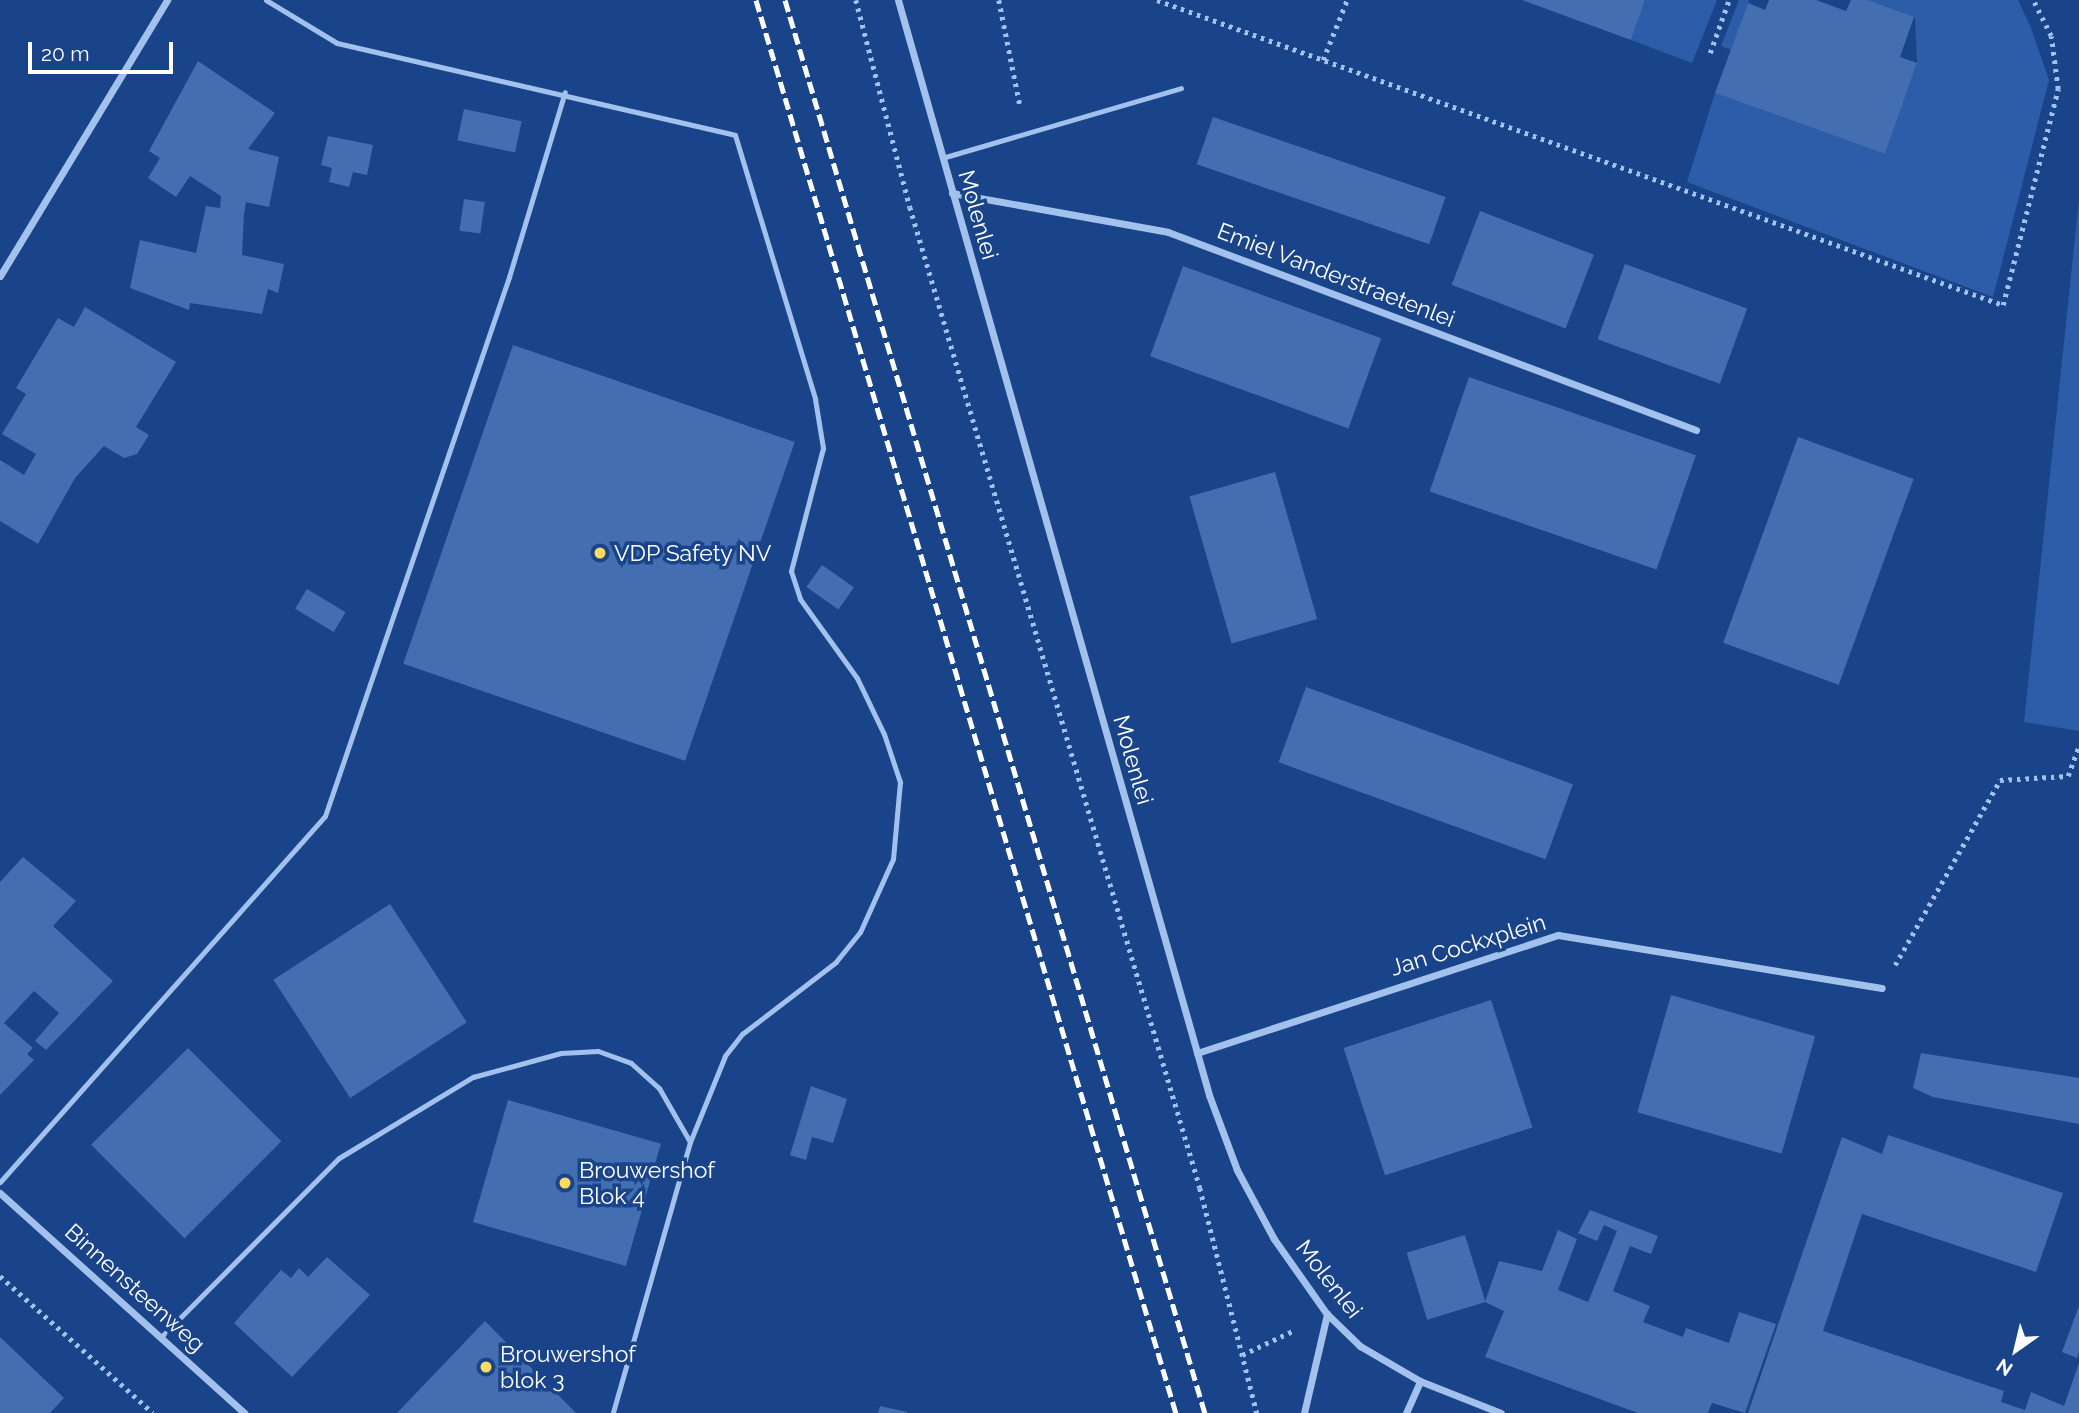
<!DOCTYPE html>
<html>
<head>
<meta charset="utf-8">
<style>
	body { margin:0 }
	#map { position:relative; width:2079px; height:1413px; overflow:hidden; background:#1a448a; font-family:Raleway,sans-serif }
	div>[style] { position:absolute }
	.green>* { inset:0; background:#2d5da8 }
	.building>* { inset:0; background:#436eb2; transform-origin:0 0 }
	.path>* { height:4.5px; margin-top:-2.25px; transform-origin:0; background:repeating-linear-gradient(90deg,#a3c1ed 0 3.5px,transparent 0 8.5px) }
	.service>* { height:5px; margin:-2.5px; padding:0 2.5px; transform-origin:2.5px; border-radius:2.5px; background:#a3c1ed }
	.minor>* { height:7px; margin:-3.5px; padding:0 3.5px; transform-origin:3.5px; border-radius:3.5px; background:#a3c1ed }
	.rail>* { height:5px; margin-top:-2.5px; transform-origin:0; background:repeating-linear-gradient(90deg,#fff 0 12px,transparent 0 17px) }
	.dots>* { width:19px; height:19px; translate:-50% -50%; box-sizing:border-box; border:4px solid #1a448a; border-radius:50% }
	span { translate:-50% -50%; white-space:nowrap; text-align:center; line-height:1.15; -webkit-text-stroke:7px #1a448a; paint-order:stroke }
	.street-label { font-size:23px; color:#fff }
	.poi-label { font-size:23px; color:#fff }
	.left { translate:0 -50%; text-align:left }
	.north { position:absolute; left:1981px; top:1315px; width:70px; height:70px; -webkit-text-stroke:5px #1a448a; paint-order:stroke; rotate:214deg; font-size:19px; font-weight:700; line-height:28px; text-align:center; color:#fff }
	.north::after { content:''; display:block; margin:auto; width:24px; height:32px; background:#fff; clip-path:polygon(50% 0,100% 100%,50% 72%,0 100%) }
	.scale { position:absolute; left:28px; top:42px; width:145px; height:32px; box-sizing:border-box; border:4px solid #fff; border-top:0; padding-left:9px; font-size:21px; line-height:24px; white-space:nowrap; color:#fff; -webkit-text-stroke:5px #1a448a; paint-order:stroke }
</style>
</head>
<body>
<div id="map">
	<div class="green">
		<i style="clip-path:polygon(1645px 0,1717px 0,1692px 63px,1631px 40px)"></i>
		<i style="clip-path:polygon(1739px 0,1749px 0,1731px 50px,1721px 46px)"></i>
		<i style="clip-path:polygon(1868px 0,2018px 0,2031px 28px,2049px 80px,1993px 297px,1687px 182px,1715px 93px,1885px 154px,1917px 63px,1915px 18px)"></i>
		<i style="clip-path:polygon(2079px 200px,2079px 731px,2024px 722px)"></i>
	</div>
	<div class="building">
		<i style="clip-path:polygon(1522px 0,1645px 0,1631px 40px)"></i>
		<i style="clip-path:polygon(1769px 0,1816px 0,1846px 11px,1851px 0,1868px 0,1914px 17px,1900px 57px,1917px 63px,1885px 154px,1715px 93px,1748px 3px,1765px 10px)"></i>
		<i style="clip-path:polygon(198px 61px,275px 113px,248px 149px,279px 157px,269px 207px,246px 202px,244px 214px,242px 255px,284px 264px,278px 293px,268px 289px,262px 314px,190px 303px,189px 310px,130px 288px,140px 240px,196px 253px,206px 206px,220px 208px,221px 196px,190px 176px,176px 197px,148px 178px,160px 158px,149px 151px)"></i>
		<i style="left:464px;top:109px;width:59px;height:32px;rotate:12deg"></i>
		<i style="left:1213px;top:117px;width:246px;height:50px;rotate:19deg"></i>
		<i style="clip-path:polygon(328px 136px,373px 145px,367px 175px,353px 172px,349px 187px,329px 182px,332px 168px,321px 165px)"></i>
		<i style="left:464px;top:199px;width:21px;height:32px;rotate:8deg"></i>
		<i style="left:1480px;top:211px;width:122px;height:79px;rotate:21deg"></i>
		<i style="left:1625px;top:264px;width:130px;height:80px;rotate:20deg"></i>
		<i style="left:1183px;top:266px;width:211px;height:96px;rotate:20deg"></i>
		<i style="clip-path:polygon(85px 307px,176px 362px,136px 427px,149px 435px,137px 454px,124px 458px,104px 446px,75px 478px,38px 544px,0 521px,0 460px,24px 475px,36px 454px,2px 434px,26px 394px,16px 388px,58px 318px,74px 327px)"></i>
		<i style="left:513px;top:345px;width:298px;height:337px;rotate:19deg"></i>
		<i style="left:1469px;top:377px;width:240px;height:121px;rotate:19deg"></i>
		<i style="left:1798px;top:437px;width:123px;height:219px;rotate:20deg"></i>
		<i style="left:1275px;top:472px;width:153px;height:89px;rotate:74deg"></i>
		<i style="left:822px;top:565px;width:39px;height:27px;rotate:35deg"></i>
		<i style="left:307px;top:589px;width:45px;height:23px;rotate:31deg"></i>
		<i style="left:1306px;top:687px;width:284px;height:80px;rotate:20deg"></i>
		<i style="clip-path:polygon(23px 857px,76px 901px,53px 926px,113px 981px,46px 1050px,35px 1041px,59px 1013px,34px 991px,4px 1023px,33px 1048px,27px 1054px,34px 1060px,0 1095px,0 882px)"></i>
		<i style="left:390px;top:904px;width:141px;height:139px;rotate:57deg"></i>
		<i style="left:1671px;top:995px;width:150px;height:122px;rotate:16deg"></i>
		<i style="left:1491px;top:1000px;width:134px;height:155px;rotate:72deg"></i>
		<i style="left:188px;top:1048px;width:132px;height:137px;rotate:45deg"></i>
		<i style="clip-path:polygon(1921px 1053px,2079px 1078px,2079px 1124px,1933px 1097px,1913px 1088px)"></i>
		<i style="clip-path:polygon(811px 1086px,847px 1099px,833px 1143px,812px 1137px,806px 1160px,790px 1155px)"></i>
		<i style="left:508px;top:1100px;width:159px;height:127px;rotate:16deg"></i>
		<i style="clip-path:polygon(1888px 1135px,2063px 1193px,2036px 1272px,1862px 1214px,1823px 1331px,2004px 1391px,2001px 1402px,2025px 1410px,2031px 1392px,2064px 1406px,2079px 1363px,2079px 1413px,1748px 1413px,1842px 1137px,1882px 1154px)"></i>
		<i style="clip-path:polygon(1590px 1210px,1658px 1236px,1651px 1254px,1630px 1246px,1613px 1291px,1650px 1306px,1643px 1322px,1683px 1337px,1686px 1328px,1729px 1343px,1739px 1312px,1776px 1324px,1745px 1413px,1712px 1403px,1708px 1413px,1638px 1413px,1485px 1357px,1504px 1311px,1485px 1302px,1499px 1261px,1542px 1271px,1558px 1230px,1577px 1239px,1558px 1290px,1588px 1302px,1617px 1231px,1604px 1225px,1597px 1241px,1578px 1233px)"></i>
		<i style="left:1465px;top:1235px;width:70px;height:61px;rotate:73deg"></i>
		<i style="clip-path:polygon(327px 1257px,370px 1295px,292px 1377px,234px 1323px,281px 1270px,291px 1278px,299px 1268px,308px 1277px)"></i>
		<i style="clip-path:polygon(2079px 1306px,2079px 1352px,2077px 1358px,2062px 1352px)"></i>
		<i style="clip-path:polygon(485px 1321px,576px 1413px,397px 1413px)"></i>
		<i style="clip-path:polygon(0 1337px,64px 1398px,50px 1413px,0 1413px)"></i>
		<i style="clip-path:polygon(880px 1406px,907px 1412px,907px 1413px,878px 1413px)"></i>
	</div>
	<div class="path">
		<i style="left:856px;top:0;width:214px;rotate:75.4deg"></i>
		<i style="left:910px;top:207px;width:1023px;rotate:73.53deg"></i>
		<i style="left:1200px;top:1188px;width:232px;rotate:75.8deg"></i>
		<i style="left:999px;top:0;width:107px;rotate:78.7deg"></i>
		<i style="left:1157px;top:0;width:899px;rotate:19.83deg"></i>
		<i style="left:2003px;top:305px;width:223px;rotate:-75.7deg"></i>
		<i style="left:2058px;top:89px;width:53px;rotate:-97.5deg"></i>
		<i style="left:2051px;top:36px;width:40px;rotate:-116.6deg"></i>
		<i style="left:1710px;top:53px;width:56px;rotate:-70.3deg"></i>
		<i style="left:1323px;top:60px;width:65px;rotate:-68.2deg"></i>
		<i style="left:1895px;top:965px;width:213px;rotate:-60.4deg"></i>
		<i style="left:2000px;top:780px;width:68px;rotate:-3.4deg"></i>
		<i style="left:2068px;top:776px;width:33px;rotate:-70deg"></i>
		<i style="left:0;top:1276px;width:205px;rotate:41.8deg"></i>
		<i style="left:1242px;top:1355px;width:59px;rotate:-25.3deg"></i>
	</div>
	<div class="service">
		<i style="left:266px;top:0;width:83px;rotate:31.2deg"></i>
		<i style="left:337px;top:43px;width:408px;rotate:13deg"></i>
		<i style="left:735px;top:135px;width:276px;rotate:73.1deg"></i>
		<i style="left:815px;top:399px;width:50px;rotate:80.7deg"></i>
		<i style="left:823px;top:448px;width:127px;rotate:104.6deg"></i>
		<i style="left:791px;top:571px;width:29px;rotate:72deg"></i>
		<i style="left:800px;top:599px;width:97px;rotate:54.2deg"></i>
		<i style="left:857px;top:678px;width:62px;rotate:64.3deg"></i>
		<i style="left:884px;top:734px;width:51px;rotate:71.6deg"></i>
		<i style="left:900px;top:782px;width:77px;rotate:95.2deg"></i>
		<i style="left:893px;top:859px;width:80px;rotate:114.3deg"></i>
		<i style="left:860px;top:932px;width:38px;rotate:129deg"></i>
		<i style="left:836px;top:962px;width:118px;rotate:142.5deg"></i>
		<i style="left:742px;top:1034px;width:28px;rotate:128deg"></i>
		<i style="left:725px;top:1056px;width:93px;rotate:112.1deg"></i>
		<i style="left:690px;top:1142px;width:282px;rotate:105.9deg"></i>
		<i style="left:942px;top:158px;width:249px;rotate:-16.3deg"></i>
		<i style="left:0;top:1182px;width:489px;rotate:-48.4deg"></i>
		<i style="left:325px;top:816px;width:570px;rotate:-71.15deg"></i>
		<i style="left:509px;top:277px;width:193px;rotate:-73.2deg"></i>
		<i style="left:161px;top:1337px;width:252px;rotate:-45.2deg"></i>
		<i style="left:339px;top:1158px;width:157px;rotate:-31.2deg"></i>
		<i style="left:473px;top:1077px;width:91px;rotate:-15.3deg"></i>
		<i style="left:561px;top:1053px;width:37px;rotate:-3deg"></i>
		<i style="left:598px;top:1051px;width:35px;rotate:20deg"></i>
		<i style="left:631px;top:1063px;width:38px;rotate:42deg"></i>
		<i style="left:659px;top:1088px;width:62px;rotate:60.1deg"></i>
	</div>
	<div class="minor">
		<i style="left:898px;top:0;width:1138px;rotate:74.14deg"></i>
		<i style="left:1209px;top:1095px;width:80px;rotate:69.5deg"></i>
		<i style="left:1237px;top:1170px;width:78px;rotate:61.8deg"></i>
		<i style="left:1274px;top:1239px;width:92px;rotate:54.8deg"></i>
		<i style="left:1327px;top:1314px;width:46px;rotate:44.1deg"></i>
		<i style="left:1360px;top:1346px;width:69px;rotate:30.3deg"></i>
		<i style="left:1420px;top:1381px;width:87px;rotate:21.6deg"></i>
		<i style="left:952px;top:193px;width:219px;rotate:10.2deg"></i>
		<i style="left:1168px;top:232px;width:564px;rotate:20.56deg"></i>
		<i style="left:0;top:276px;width:323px;rotate:-58.8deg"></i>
		<i style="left:1197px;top:1053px;width:380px;rotate:-18.1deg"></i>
		<i style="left:1558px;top:935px;width:328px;rotate:9.3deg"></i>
		<i style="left:0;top:1193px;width:329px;rotate:42deg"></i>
		<i style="left:1304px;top:1413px;width:102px;rotate:-76.9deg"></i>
		<i style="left:1406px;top:1413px;width:35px;rotate:-66deg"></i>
	</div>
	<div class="rail">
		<i style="left:756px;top:0;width:1474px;rotate:73.45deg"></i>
		<i style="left:785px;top:0;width:1474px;rotate:73.45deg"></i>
	</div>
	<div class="dots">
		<i style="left:600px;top:553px;background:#ffda5f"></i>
		<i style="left:565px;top:1183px;background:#ffda5f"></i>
		<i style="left:486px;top:1367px;background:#ffda5f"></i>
	</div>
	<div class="street-label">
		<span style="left:978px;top:215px;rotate:74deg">Molenlei</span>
		<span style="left:1336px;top:275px;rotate:21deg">Emiel Vanderstraetenlei</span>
		<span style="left:1133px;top:760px;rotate:74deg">Molenlei</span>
		<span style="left:1468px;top:945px;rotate:-17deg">Jan Cockxplein</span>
		<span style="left:1329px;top:1279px;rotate:52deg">Molenlei</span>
		<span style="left:135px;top:1288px;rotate:42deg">Binnensteenweg</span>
	</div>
	<div class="poi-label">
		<span class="left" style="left:614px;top:553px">VDP Safety NV</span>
		<span class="left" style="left:579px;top:1183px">Brouwershof<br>Blok 4</span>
		<span class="left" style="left:500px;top:1367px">Brouwershof<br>blok 3</span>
	</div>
	<div class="north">N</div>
	<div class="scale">20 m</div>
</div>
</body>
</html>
